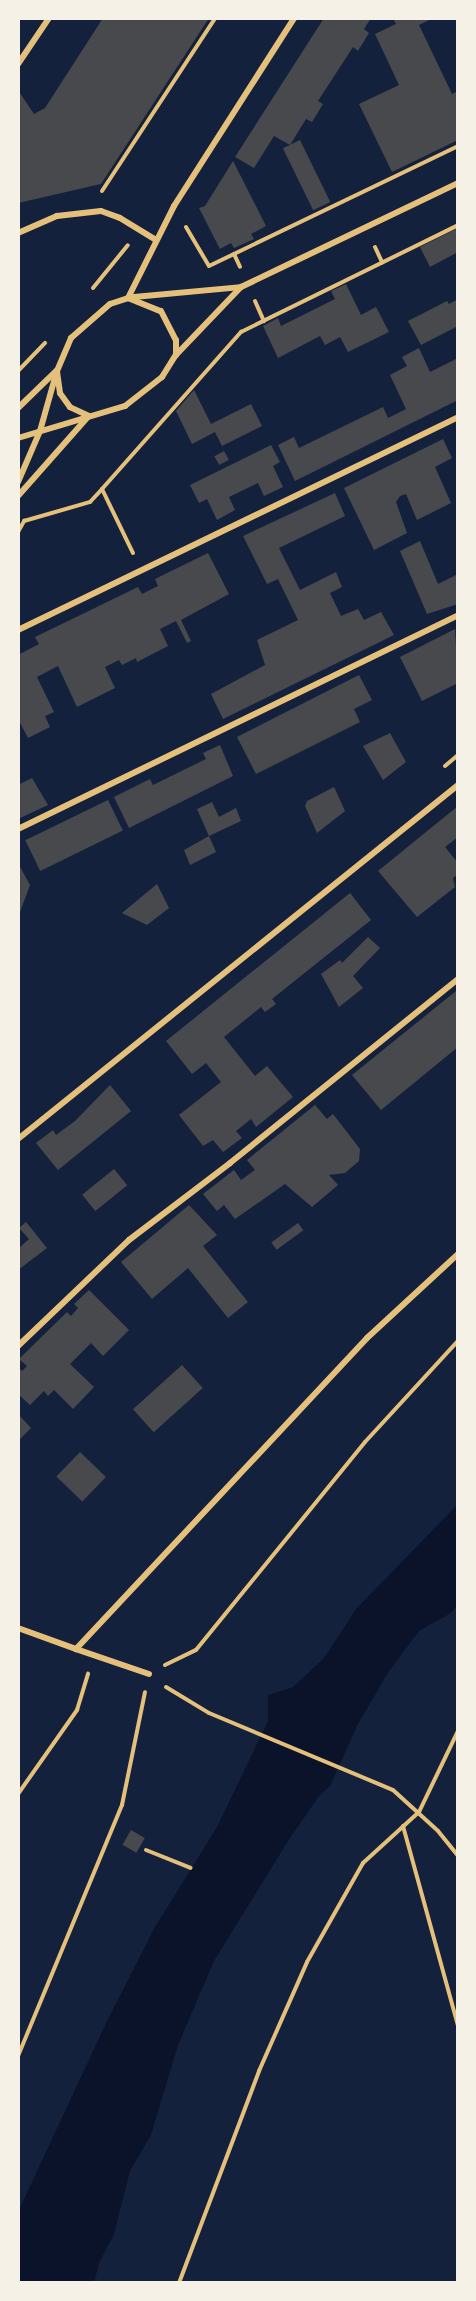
<!DOCTYPE html>
<html>
<head>
<meta charset="utf-8">
<style>
	body { margin:0 }
	#map { position:relative; width:476px; height:2301px; overflow:hidden; background:#14213d; font-family:"Golos Text",sans-serif }
	div>[style] { position:absolute }
	.water>* { inset:0; background:#0b132b }
	.building>* { inset:0; background:#48494c; transform-origin:0 0 }
	.path>* { height:4px; margin:-2px; padding:0 2px; transform-origin:2px; border-radius:2px; background:#e5c07b }
	.minor>* { height:6px; margin:-3px; padding:0 3px; transform-origin:3px; border-radius:3px; background:#e5c07b }
	span { translate:-50% -50%; white-space:nowrap; text-align:center; line-height:1.15; -webkit-text-stroke:4.5px #f6f1e7; paint-order:stroke }
	.frame { position:absolute; inset:0; border:20px solid #f6f1e7; pointer-events:none }
</style>
</head>
<body>
<div id="map">
	<div class="water">
		<i style="clip-path:polygon(458px 1504px,458px 1604px,451px 1613px,419px 1631px,389px 1671px,358px 1724px,330px 1786px,319px 1796px,288px 1841px,214px 1961px,178px 2045px,151px 2135px,130px 2171px,114px 2234px,99px 2263px,94px 2283px,18px 2283px,18px 2212px,107px 2021px,155px 1927px,217px 1827px,268px 1721px,268px 1695px,293px 1687px,324px 1658px,356px 1609px)"></i>
	</div>
	<div class="building">
		<i style="clip-path:polygon(103px 18px,209px 18px,101px 184px,18px 203px,18px 90px,34px 114px,45px 108px)"></i>
		<i style="clip-path:polygon(324px 18px,371px 18px,364px 29px,369px 33px,358px 51px,353px 47px,318px 101px,323px 104px,312px 122px,306px 119px,290px 145px,274px 136px,254px 168px,235px 157px)"></i>
		<i style="clip-path:polygon(393px 18px,433px 18px,419px 25px,452px 94px,458px 91px,458px 140px,392px 172px,359px 104px,399px 85px,375px 34px,396px 24px)"></i>
		<i style="left:300px;top:140px;width:69px;height:19px;rotate:64deg"></i>
		<i style="clip-path:polygon(233px 161px,266px 226px,251px 234px,254px 239px,234px 248px,231px 243px,220px 249px,199px 208px,205px 206px)"></i>
		<i style="clip-path:polygon(458px 228px,458px 252px,430px 267px,420px 247px)"></i>
		<i style="clip-path:polygon(346px 284px,361px 315px,376px 307px,389px 332px,348px 352px,340px 337px,325px 345px,320px 336px,278px 358px,263px 326px,278px 318px,281px 326px,335px 299px,331px 291px)"></i>
		<i style="clip-path:polygon(458px 299px,458px 326px,421px 345px,408px 321px,447px 301px,449px 304px)"></i>
		<i style="clip-path:polygon(419px 348px,430px 372px,458px 358px,458px 400px,295px 481px,278px 445px,294px 437px,299px 448px,383px 407px,388px 418px,406px 409px,390px 375px,407px 366px,402px 357px)"></i>
		<i style="clip-path:polygon(194px 390px,211px 424px,251px 404px,262px 426px,222px 446px,215px 432px,192px 444px,176px 411px)"></i>
		<i style="clip-path:polygon(443px 439px,452px 458px,435px 467px,451px 503px,417px 520px,406px 494px,400px 496px,396px 502px,407px 533px,374px 550px,344px 488px)"></i>
		<i style="clip-path:polygon(271px 445px,280px 462px,273px 466px,283px 487px,264px 496px,258px 483px,229px 497px,235px 510px,217px 520px,207px 499px,199px 503px,190px 485px)"></i>
		<i style="left:224px;top:451px;width:10px;height:11px;rotate:61deg"></i>
		<i style="clip-path:polygon(335px 493px,345px 516px,279px 548px,300px 590px,336px 572px,342px 587px,330px 593px,341px 616px,358px 609px,364px 620px,381px 612px,394px 635px,223px 719px,211px 694px,265px 665px,257px 640px,298px 620px,278px 579px,267px 584px,243px 536px)"></i>
		<i style="clip-path:polygon(420px 541px,438px 584px,458px 574px,458px 604px,427px 614px,400px 551px)"></i>
		<i style="clip-path:polygon(208px 553px,229px 594px,181px 620px,191px 641px,187px 643px,176px 621px,160px 629px,168px 646px,137px 662px,136px 658px,122px 665px,119px 660px,105px 667px,115px 688px,77px 707px,58px 666px,37px 677px,54px 712px,45px 716px,50px 727px,28px 738px,18px 719px,18px 655px,39px 644px,35px 637px,138px 587px,142px 594px,158px 586px,155px 579px)"></i>
		<i style="clip-path:polygon(455px 629px,458px 683px,422px 701px,400px 657px)"></i>
		<i style="clip-path:polygon(359px 675px,372px 700px,354px 709px,360px 722px,256px 774px,237px 737px)"></i>
		<i style="clip-path:polygon(390px 733px,406px 762px,383px 780px,363px 746px)"></i>
		<i style="clip-path:polygon(220px 745px,233px 776px,129px 828px,114px 797px,150px 779px,153px 785px,206px 759px,203px 753px)"></i>
		<i style="clip-path:polygon(32px 778px,48px 805px,18px 819px,18px 785px)"></i>
		<i style="clip-path:polygon(334px 787px,345px 811px,317px 833px,305px 806px,307px 801px)"></i>
		<i style="left:108px;top:800px;width:34px;height:92px;rotate:64deg"></i>
		<i style="clip-path:polygon(212px 802px,219px 817px,236px 808px,241px 821px,209px 836px,197px 809px)"></i>
		<i style="clip-path:polygon(458px 806px,458px 837px,445px 847px,458px 863px,458px 874px,453px 878px,455px 887px,417px 917px,378px 871px)"></i>
		<i style="clip-path:polygon(209px 836px,216px 852px,190px 865px,184px 850px)"></i>
		<i style="clip-path:polygon(18px 863px,30px 885px,20px 912px,18px 911px)"></i>
		<i style="clip-path:polygon(157px 884px,169px 908px,147px 925px,122px 913px)"></i>
		<i style="clip-path:polygon(350px 893px,371px 920px,272px 999px,276px 1004px,265px 1012px,261px 1007px,224px 1037px,255px 1076px,267px 1066px,293px 1097px,256px 1127px,251px 1119px,236px 1131px,242px 1138px,223px 1152px,213px 1140px,203px 1146px,179px 1115px,221px 1082px,206px 1063px,192px 1074px,166px 1041px)"></i>
		<i style="clip-path:polygon(368px 937px,380px 948px,353px 976px,363px 988px,339px 1007px,321px 974px,340px 960px,342px 963px)"></i>
		<i style="clip-path:polygon(456px 991px,458px 1047px,381px 1110px,352px 1075px)"></i>
		<i style="clip-path:polygon(110px 1085px,131px 1111px,58px 1170px,36px 1143px,53px 1130px,56px 1135px,75px 1121px)"></i>
		<i style="clip-path:polygon(315px 1105px,327px 1119px,333px 1114px,360px 1149px,359px 1161px,345px 1173px,329px 1175px,338px 1185px,312px 1207px,285px 1184px,235px 1219px,224px 1205px,217px 1211px,203px 1194px,234px 1170px,241px 1180px,255px 1170px,247px 1160px)"></i>
		<i style="left:114px;top:1169px;width:21px;height:41px;rotate:51deg"></i>
		<i style="clip-path:polygon(189px 1205px,217px 1235px,203px 1246px,248px 1302px,228px 1318px,188px 1268px,152px 1299px,121px 1262px)"></i>
		<i style="clip-path:polygon(26px 1222px,47px 1248px,18px 1270px,18px 1249px,29px 1239px,19px 1228px)"></i>
		<i style="left:298px;top:1223px;width:9px;height:33px;rotate:54deg"></i>
		<i style="clip-path:polygon(89px 1290px,129px 1330px,103px 1356px,91px 1343px,70px 1364px,94px 1387px,73px 1409px,54px 1390px,48px 1396px,44px 1391px,30px 1405px,18px 1394px,18px 1367px,22px 1371px,27px 1366px,19px 1359px,67px 1312px,71px 1316px,78px 1308px,74px 1304px)"></i>
		<i style="left:182px;top:1365px;width:31px;height:66px;rotate:48deg"></i>
		<i style="clip-path:polygon(18px 1414px,31px 1428px,18px 1441px)"></i>
		<i style="left:80px;top:1452px;width:36px;height:34px;rotate:44deg"></i>
		<i style="left:131px;top:1830px;width:16px;height:17px;rotate:30deg"></i>
	</div>
	<div class="path">
		<i style="left:102px;top:191px;width:207px;rotate:-56.8deg"></i>
		<i style="left:186px;top:227px;width:45px;rotate:59.5deg"></i>
		<i style="left:209px;top:266px;width:276px;rotate:-25.7deg"></i>
		<i style="left:375px;top:247px;width:17px;rotate:65deg"></i>
		<i style="left:234px;top:254px;width:14px;rotate:65deg"></i>
		<i style="left:93px;top:288px;width:55px;rotate:-50.9deg"></i>
		<i style="left:255px;top:301px;width:22px;rotate:66deg"></i>
		<i style="left:18px;top:371px;width:39px;rotate:-46deg"></i>
		<i style="left:102px;top:489px;width:210px;rotate:-48.5deg"></i>
		<i style="left:241px;top:332px;width:242px;rotate:-26.2deg"></i>
		<i style="left:18px;top:532px;width:13px;rotate:-61deg"></i>
		<i style="left:24px;top:521px;width:69px;rotate:-16.1deg"></i>
		<i style="left:90px;top:502px;width:18px;rotate:-47deg"></i>
		<i style="left:102px;top:489px;width:71px;rotate:64.2deg"></i>
		<i style="left:445px;top:766px;width:17px;rotate:-40deg"></i>
		<i style="left:165px;top:1665px;width:34px;rotate:-26deg"></i>
		<i style="left:196px;top:1650px;width:268px;rotate:-50.9deg"></i>
		<i style="left:365px;top:1442px;width:137px;rotate:-47.4deg"></i>
		<i style="left:166px;top:1687px;width:50px;rotate:31.2deg"></i>
		<i style="left:209px;top:1713px;width:199px;rotate:22.7deg"></i>
		<i style="left:393px;top:1790px;width:61px;rotate:42.3deg"></i>
		<i style="left:438px;top:1831px;width:32px;rotate:51deg"></i>
		<i style="left:18px;top:1794px;width:103px;rotate:-54.9deg"></i>
		<i style="left:77px;top:1710px;width:38px;rotate:-73deg"></i>
		<i style="left:403px;top:1826px;width:207px;rotate:74.6deg"></i>
		<i style="left:146px;top:1850px;width:48px;rotate:21.8deg"></i>
		<i style="left:18px;top:2056px;width:272px;rotate:-67.5deg"></i>
		<i style="left:122px;top:1805px;width:115px;rotate:-78.5deg"></i>
		<i style="left:179px;top:2283px;width:227px;rotate:-69.3deg"></i>
		<i style="left:259px;top:2071px;width:119px;rotate:-66.2deg"></i>
		<i style="left:307px;top:1962px;width:114px;rotate:-60.5deg"></i>
		<i style="left:363px;top:1863px;width:76px;rotate:-42.3deg"></i>
		<i style="left:419px;top:1812px;width:90px;rotate:-64.3deg"></i>
	</div>
	<div class="minor">
		<i style="left:18px;top:64px;width:55px;rotate:-56deg"></i>
		<i style="left:18px;top:233px;width:43px;rotate:-23.6deg"></i>
		<i style="left:57px;top:216px;width:44px;rotate:-6.5deg"></i>
		<i style="left:101px;top:211px;width:20px;rotate:20deg"></i>
		<i style="left:120px;top:218px;width:42px;rotate:31.4deg"></i>
		<i style="left:134px;top:297px;width:107px;rotate:-5.3deg"></i>
		<i style="left:128px;top:298px;width:103px;rotate:-63.4deg"></i>
		<i style="left:174px;top:206px;width:223px;rotate:-57.4deg"></i>
		<i style="left:18px;top:408px;width:53px;rotate:-44.2deg"></i>
		<i style="left:89px;top:416px;width:21px;rotate:-155deg"></i>
		<i style="left:70px;top:407px;width:17px;rotate:-126deg"></i>
		<i style="left:60px;top:393px;width:22px;rotate:-98deg"></i>
		<i style="left:57px;top:371px;width:36px;rotate:-67deg"></i>
		<i style="left:71px;top:338px;width:52px;rotate:-41.1deg"></i>
		<i style="left:110px;top:304px;width:19px;rotate:-18deg"></i>
		<i style="left:128px;top:298px;width:35px;rotate:22deg"></i>
		<i style="left:161px;top:311px;width:33px;rotate:63deg"></i>
		<i style="left:176px;top:340px;width:15px;rotate:90deg"></i>
		<i style="left:18px;top:438px;width:112px;rotate:-16.7deg"></i>
		<i style="left:125px;top:406px;width:47px;rotate:-38.1deg"></i>
		<i style="left:162px;top:377px;width:26px;rotate:-58deg"></i>
		<i style="left:176px;top:355px;width:94px;rotate:-46.3deg"></i>
		<i style="left:241px;top:287px;width:241px;rotate:-25.6deg"></i>
		<i style="left:18px;top:482px;width:56px;rotate:-66.7deg"></i>
		<i style="left:40px;top:431px;width:59px;rotate:-74.3deg"></i>
		<i style="left:18px;top:496px;width:104px;rotate:-48.5deg"></i>
		<i style="left:18px;top:630px;width:489px;rotate:-25.8deg"></i>
		<i style="left:18px;top:829px;width:489px;rotate:-25.9deg"></i>
		<i style="left:18px;top:1139px;width:565px;rotate:-38.82deg"></i>
		<i style="left:18px;top:1346px;width:153px;rotate:-43.7deg"></i>
		<i style="left:129px;top:1240px;width:127px;rotate:-37.3deg"></i>
		<i style="left:230px;top:1163px;width:293px;rotate:-38.9deg"></i>
		<i style="left:18px;top:1628px;width:62px;rotate:19.9deg"></i>
		<i style="left:149px;top:1674px;width:77px;rotate:-161.1deg"></i>
		<i style="left:76px;top:1649px;width:426px;rotate:-46.9deg"></i>
		<i style="left:367px;top:1338px;width:124px;rotate:-42.7deg"></i>
	</div>
	<div class="frame"></div>
</div>
</body>
</html>
